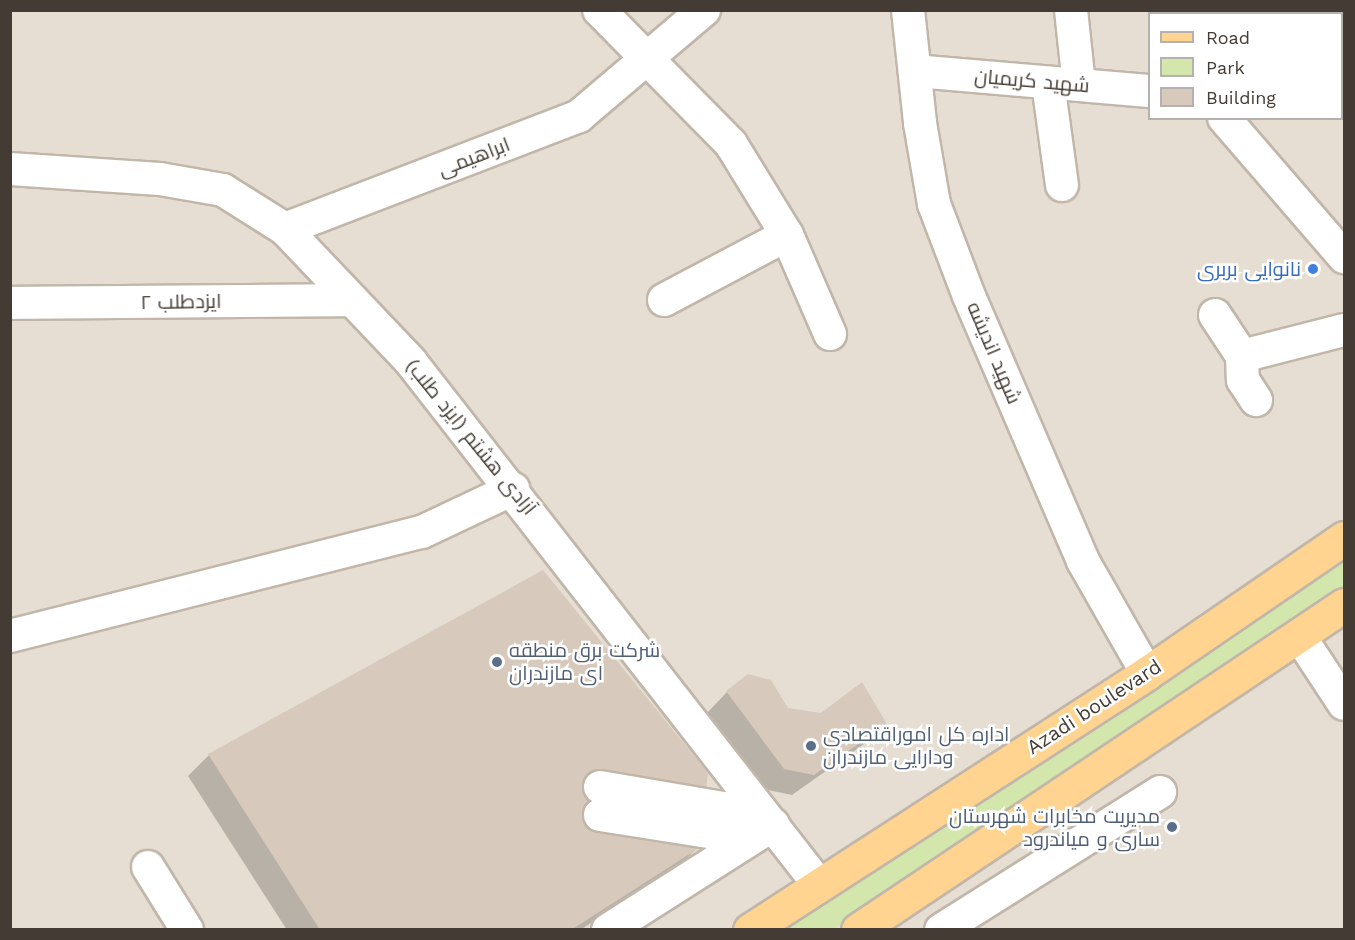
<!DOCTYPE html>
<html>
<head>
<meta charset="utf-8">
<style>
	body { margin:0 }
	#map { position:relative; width:1355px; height:940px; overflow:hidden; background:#f2ece4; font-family:"Work Sans",Cairo,sans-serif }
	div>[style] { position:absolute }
	.residential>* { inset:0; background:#e6ded2 }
	.green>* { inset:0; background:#d3e7ac }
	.shadow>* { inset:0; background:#0003 }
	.building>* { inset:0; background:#d7cabc }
	.roads { filter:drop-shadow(2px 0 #c1b6a9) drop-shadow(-2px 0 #c1b6a9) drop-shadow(0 2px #c1b6a9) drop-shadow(0 -2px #c1b6a9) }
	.minor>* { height:32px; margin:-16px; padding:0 16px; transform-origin:16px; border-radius:16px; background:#fff }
	.major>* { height:33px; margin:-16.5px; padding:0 16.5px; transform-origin:16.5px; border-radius:16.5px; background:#ffd490 }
	.dots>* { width:16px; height:16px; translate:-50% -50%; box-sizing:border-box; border:3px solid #fff; border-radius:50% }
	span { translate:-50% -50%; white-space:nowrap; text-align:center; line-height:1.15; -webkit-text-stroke:5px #fff; paint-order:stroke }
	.street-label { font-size:20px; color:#443c34 }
	.shop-label { font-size:20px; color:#366cbe }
	.right { translate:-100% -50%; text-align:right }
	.service-label { font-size:20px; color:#4e5e75 }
	.left { translate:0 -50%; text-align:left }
	.frame { position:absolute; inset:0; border:12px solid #443c34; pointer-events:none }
	.legend { position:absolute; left:1148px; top:12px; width:195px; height:108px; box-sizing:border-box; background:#fff; border:2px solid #b4b1ae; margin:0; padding:8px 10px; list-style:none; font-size:18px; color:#443c34 }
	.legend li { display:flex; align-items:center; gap:12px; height:30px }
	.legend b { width:30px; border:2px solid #b4b1ae }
</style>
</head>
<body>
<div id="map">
	<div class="residential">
		<i style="clip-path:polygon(evenodd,11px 11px,1344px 11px,1344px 929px,11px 929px,11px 11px,1150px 14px,1342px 14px,1342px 118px,1150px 118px,1150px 14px)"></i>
	</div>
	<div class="green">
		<i style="clip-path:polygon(1344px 547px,1344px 590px,833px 929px,769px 930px)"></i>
	</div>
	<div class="shadow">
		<i style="clip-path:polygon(543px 572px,698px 847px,677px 868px,580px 930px,287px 930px,188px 776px,209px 755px)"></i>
		<i style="clip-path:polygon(727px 692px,787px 709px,885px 724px,864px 744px,792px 795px,763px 789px,707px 713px)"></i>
	</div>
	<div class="building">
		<i style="clip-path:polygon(543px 570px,708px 773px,699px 848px,571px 930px,320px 930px,208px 754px)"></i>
		<i style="clip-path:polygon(748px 674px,771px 680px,788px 708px,821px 713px,862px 682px,887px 724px,814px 775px,784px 769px,726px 691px)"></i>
	</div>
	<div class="roads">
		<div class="minor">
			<i style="left:599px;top:10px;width:188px;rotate:45.4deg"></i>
			<i style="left:731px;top:144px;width:107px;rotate:58.4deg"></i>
			<i style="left:787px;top:235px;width:108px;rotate:66.5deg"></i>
			<i style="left:908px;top:10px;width:114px;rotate:83.9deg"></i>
			<i style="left:920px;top:123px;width:82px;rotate:80.2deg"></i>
			<i style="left:934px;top:204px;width:98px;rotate:69.2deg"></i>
			<i style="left:969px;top:296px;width:288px;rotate:66.7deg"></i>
			<i style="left:1083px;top:561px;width:129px;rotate:60.3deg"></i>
			<i style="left:1071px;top:10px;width:75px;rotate:83.9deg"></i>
			<i style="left:915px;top:71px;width:236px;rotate:4.9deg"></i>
			<i style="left:1048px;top:83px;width:103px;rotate:82.2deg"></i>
			<i style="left:1224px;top:118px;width:184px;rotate:49.2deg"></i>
			<i style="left:10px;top:169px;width:150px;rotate:3.8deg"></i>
			<i style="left:160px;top:179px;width:64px;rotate:9.9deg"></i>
			<i style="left:223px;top:190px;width:73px;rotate:32.2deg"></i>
			<i style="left:285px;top:229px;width:183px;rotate:46.5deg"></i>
			<i style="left:411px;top:362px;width:663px;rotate:52.04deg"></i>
			<i style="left:285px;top:229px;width:315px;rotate:-21deg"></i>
			<i style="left:579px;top:116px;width:164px;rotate:-40.3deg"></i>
			<i style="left:664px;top:300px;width:139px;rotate:-27.9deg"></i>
			<i style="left:10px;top:303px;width:342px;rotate:-0.5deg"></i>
			<i style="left:1215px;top:315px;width:49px;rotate:56.6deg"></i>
			<i style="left:1242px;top:356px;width:105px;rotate:-14.3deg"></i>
			<i style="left:1242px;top:356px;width:24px;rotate:88deg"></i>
			<i style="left:1243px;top:380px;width:24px;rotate:57deg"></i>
			<i style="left:10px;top:636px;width:425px;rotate:-14.2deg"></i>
			<i style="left:422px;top:532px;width:101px;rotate:-25.3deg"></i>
			<i style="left:1300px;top:637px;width:80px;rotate:56.7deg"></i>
			<i style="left:600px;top:787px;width:125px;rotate:9.7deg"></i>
			<i style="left:723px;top:808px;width:30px;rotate:30deg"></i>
			<i style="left:749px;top:823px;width:24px;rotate:5deg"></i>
			<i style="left:600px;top:815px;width:122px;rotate:8.9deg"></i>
			<i style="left:721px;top:834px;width:30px;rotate:-21deg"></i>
			<i style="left:148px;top:867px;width:74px;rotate:58.2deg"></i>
			<i style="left:608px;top:930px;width:196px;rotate:-32.5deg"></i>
			<i style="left:941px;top:930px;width:259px;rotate:-32.2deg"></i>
		</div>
		<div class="major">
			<i style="left:750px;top:930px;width:473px;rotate:-32.9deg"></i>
			<i style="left:1147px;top:673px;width:239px;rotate:-34.4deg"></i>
			<i style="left:858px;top:930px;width:585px;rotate:-33.77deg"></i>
		</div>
	</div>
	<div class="dots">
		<i style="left:1313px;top:269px;background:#3f7fe0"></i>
		<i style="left:497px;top:662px;background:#5c6f8a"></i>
		<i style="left:811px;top:746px;background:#5c6f8a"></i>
		<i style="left:1172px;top:827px;background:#5c6f8a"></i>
	</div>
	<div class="street-label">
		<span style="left:1032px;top:81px;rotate:5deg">شهید کریمیان</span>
		<span style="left:474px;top:157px;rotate:-21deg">ابراهیمی</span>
		<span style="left:181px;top:302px;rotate:-1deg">ایزدطلب ۲</span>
		<span style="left:994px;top:353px;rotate:67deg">شهید اندیشه</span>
		<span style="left:471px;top:437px;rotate:51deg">آزادی هشتم (ایزد طلب)</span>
		<span style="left:1094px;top:707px;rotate:-33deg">Azadi boulevard</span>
	</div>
	<div class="shop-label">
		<span class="right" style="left:1301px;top:269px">نانوایی بربری</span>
	</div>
	<div class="service-label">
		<span class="left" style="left:509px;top:662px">شرکت برق منطقه<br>ای مازندران</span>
		<span class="left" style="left:823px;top:746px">اداره کل اموراقتصادی<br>ودارایی مازندران</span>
		<span class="right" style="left:1160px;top:828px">مدیریت مخابرات شهرستان<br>ساری و میاندرود</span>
	</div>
	<div class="frame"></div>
	<ul class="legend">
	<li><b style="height:8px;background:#ffd490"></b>Road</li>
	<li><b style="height:16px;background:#d3e7ac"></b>Park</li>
	<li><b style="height:16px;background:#d7cabc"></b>Building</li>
	</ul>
</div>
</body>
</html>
